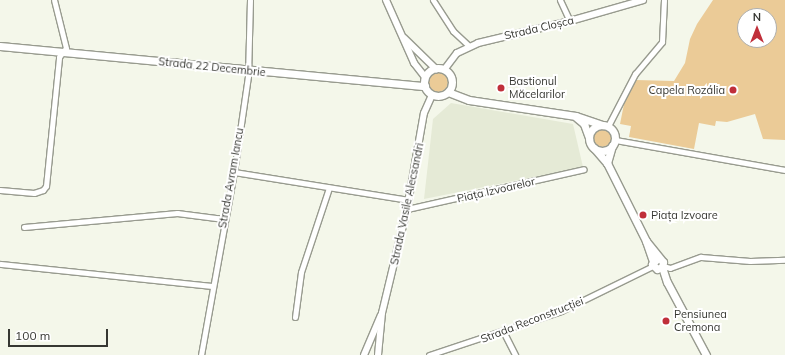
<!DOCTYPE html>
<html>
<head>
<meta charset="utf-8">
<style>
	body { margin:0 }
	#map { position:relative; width:785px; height:355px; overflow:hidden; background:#f4f7ea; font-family:Mulish,sans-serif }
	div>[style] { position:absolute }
	.built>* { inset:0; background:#e5ead6 }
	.green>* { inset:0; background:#ebcb97 }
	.round { border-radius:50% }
	.roads { filter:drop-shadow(1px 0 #989b8f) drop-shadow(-1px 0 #989b8f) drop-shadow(0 1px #989b8f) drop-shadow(0 -1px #989b8f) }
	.minor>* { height:5px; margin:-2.5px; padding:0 2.5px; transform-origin:2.5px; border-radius:2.5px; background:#fff }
	.tertiary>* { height:6px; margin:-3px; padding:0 3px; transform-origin:3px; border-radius:3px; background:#fff }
	.secondary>* { height:7px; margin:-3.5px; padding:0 3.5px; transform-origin:3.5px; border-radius:3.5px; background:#fff }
	.secondary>.ring { margin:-3.5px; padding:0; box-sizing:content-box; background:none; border:7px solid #fff; border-radius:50% }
	.dots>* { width:11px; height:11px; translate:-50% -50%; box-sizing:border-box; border:2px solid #fff; border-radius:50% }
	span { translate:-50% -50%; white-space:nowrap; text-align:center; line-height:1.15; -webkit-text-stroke:4px #fff; paint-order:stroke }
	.street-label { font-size:11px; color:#363732 }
	.poi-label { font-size:11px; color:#363732 }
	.left { translate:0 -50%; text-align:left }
	.right { translate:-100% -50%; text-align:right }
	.north { position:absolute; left:737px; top:8px; width:40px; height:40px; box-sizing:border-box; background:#fff; border:1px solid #afafad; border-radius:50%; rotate:0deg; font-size:11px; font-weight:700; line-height:16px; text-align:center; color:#363732 }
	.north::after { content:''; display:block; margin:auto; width:14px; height:18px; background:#c02f3a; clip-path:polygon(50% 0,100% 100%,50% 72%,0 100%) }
	.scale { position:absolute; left:8px; top:329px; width:100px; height:18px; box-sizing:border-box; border:2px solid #363732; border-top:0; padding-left:5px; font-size:12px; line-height:14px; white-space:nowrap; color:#363732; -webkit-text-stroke:3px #fff; paint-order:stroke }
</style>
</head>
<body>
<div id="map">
	<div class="built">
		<i style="clip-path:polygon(451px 103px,573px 124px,583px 167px,424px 199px,433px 119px)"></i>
	</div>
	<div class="green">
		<i style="clip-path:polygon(evenodd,713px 0,785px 0,785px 140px,763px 139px,755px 114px,727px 122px,716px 121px,715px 126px,699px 123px,694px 149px,629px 137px,631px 126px,620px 124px,624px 104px,636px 80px,674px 81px,685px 63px,690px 39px,697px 24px,713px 0,745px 16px,769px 16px,769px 40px,745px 40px,745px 16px)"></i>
		<i class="round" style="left:428px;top:72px;width:20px;height:20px"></i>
		<i class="round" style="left:592px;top:127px;width:20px;height:20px"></i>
	</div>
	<div class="roads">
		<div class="minor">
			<i style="left:433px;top:0;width:37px;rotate:57deg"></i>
			<i style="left:453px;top:31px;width:22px;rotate:43deg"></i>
			<i style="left:560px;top:0;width:23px;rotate:65deg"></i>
			<i style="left:608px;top:126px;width:59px;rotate:-62.6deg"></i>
			<i style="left:635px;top:74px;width:42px;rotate:-49.8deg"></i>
			<i style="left:662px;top:42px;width:42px;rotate:-87.3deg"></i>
			<i style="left:615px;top:140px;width:173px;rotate:10deg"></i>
			<i style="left:234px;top:172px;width:177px;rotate:9.1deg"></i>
			<i style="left:0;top:190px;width:34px;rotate:5deg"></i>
			<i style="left:34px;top:193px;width:9px;rotate:-18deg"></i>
			<i style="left:43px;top:190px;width:5px;rotate:-53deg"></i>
			<i style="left:46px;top:186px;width:130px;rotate:-84.2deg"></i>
			<i style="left:59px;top:57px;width:11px;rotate:-52deg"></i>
			<i style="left:66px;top:48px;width:49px;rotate:-104deg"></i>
			<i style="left:407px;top:209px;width:181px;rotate:-12.7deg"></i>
			<i style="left:24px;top:227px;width:154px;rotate:-5.2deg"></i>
			<i style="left:177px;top:213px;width:47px;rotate:7.3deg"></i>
			<i style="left:0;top:264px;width:213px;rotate:5.9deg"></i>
			<i style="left:663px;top:266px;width:7px;rotate:16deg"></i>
			<i style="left:670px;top:268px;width:33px;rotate:-20deg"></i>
			<i style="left:701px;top:257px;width:49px;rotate:4.7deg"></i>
			<i style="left:750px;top:261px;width:35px;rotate:-2deg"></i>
			<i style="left:295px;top:317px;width:45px;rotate:-82.4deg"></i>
			<i style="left:301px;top:272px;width:89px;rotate:-71.6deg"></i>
			<i style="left:503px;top:331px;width:27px;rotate:63deg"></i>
			<i style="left:201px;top:355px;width:186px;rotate:-79.8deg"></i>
			<i style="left:234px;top:172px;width:97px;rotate:-81.7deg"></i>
			<i style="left:248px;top:76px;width:76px;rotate:-88.5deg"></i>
			<i style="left:429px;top:355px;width:139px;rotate:-18.4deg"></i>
			<i style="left:561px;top:311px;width:102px;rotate:-26.1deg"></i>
		</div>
		<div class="tertiary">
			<i style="left:386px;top:0;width:69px;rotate:66deg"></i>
			<i style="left:414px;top:63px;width:18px;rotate:52deg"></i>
			<i style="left:404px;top:38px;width:45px;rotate:44.1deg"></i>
			<i style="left:444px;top:70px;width:21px;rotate:-53deg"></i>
			<i style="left:457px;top:53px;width:23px;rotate:-25deg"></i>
			<i style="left:478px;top:43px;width:95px;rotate:-13.4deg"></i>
			<i style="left:570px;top:21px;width:76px;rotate:-16deg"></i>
			<i style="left:364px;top:355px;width:43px;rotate:-67deg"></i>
			<i style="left:378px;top:355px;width:42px;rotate:-84.6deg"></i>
			<i style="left:382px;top:313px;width:107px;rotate:-76.5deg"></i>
			<i style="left:407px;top:209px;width:97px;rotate:-80deg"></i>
			<i style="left:424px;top:113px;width:20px;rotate:-66deg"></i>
		</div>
		<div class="secondary">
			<i style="left:0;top:46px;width:427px;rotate:5.4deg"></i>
			<i class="ring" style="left:424px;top:68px;width:21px;height:21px"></i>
			<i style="left:448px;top:92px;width:22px;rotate:21deg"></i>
			<i style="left:469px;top:100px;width:108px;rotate:8.5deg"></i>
			<i style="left:576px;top:116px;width:28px;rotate:19deg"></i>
			<i style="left:576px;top:117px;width:11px;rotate:41deg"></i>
			<i style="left:584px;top:124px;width:15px;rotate:70deg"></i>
			<i class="ring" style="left:589px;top:125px;width:19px;height:19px"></i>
			<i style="left:594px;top:148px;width:20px;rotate:49deg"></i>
			<i style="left:607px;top:163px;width:87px;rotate:63.4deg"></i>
			<i style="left:646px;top:241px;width:27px;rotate:51deg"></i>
			<i style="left:663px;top:262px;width:5px;rotate:101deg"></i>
			<i style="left:662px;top:267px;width:5px;rotate:158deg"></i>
			<i style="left:657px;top:269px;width:7px;rotate:-135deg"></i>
			<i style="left:652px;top:264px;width:8px;rotate:-45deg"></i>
			<i style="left:607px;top:163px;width:18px;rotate:-74deg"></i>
			<i style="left:646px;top:241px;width:21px;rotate:71deg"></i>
			<i style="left:662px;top:267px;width:16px;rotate:72deg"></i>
			<i style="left:667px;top:282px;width:83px;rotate:61.9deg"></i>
		</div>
	</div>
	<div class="dots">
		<i style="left:501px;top:88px;background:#c02f3a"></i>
		<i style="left:733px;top:90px;background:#c02f3a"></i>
		<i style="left:643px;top:215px;background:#c02f3a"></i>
		<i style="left:666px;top:321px;background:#c02f3a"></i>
	</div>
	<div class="street-label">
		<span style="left:539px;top:28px;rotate:-13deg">Strada Cloșca</span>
		<span style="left:212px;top:67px;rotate:6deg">Strada 22 Decembrie</span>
		<span style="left:231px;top:178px;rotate:-80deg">Strada Avram Iancu</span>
		<span style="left:496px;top:190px;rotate:-13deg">Piața Izvoarelor</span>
		<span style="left:407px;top:204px;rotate:-78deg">Strada Vasile Alecsandri</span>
		<span style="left:532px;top:320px;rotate:-21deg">Strada Reconstrucției</span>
	</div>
	<div class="poi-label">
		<span class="left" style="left:509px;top:88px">Bastionul<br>Măcelarilor</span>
		<span class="right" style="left:725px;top:90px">Capela Rozália</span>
		<span class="left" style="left:651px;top:215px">Piața Izvoare</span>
		<span class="left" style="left:674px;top:321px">Pensiunea<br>Cremona</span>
	</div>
	<div class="north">N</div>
	<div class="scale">100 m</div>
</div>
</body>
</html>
